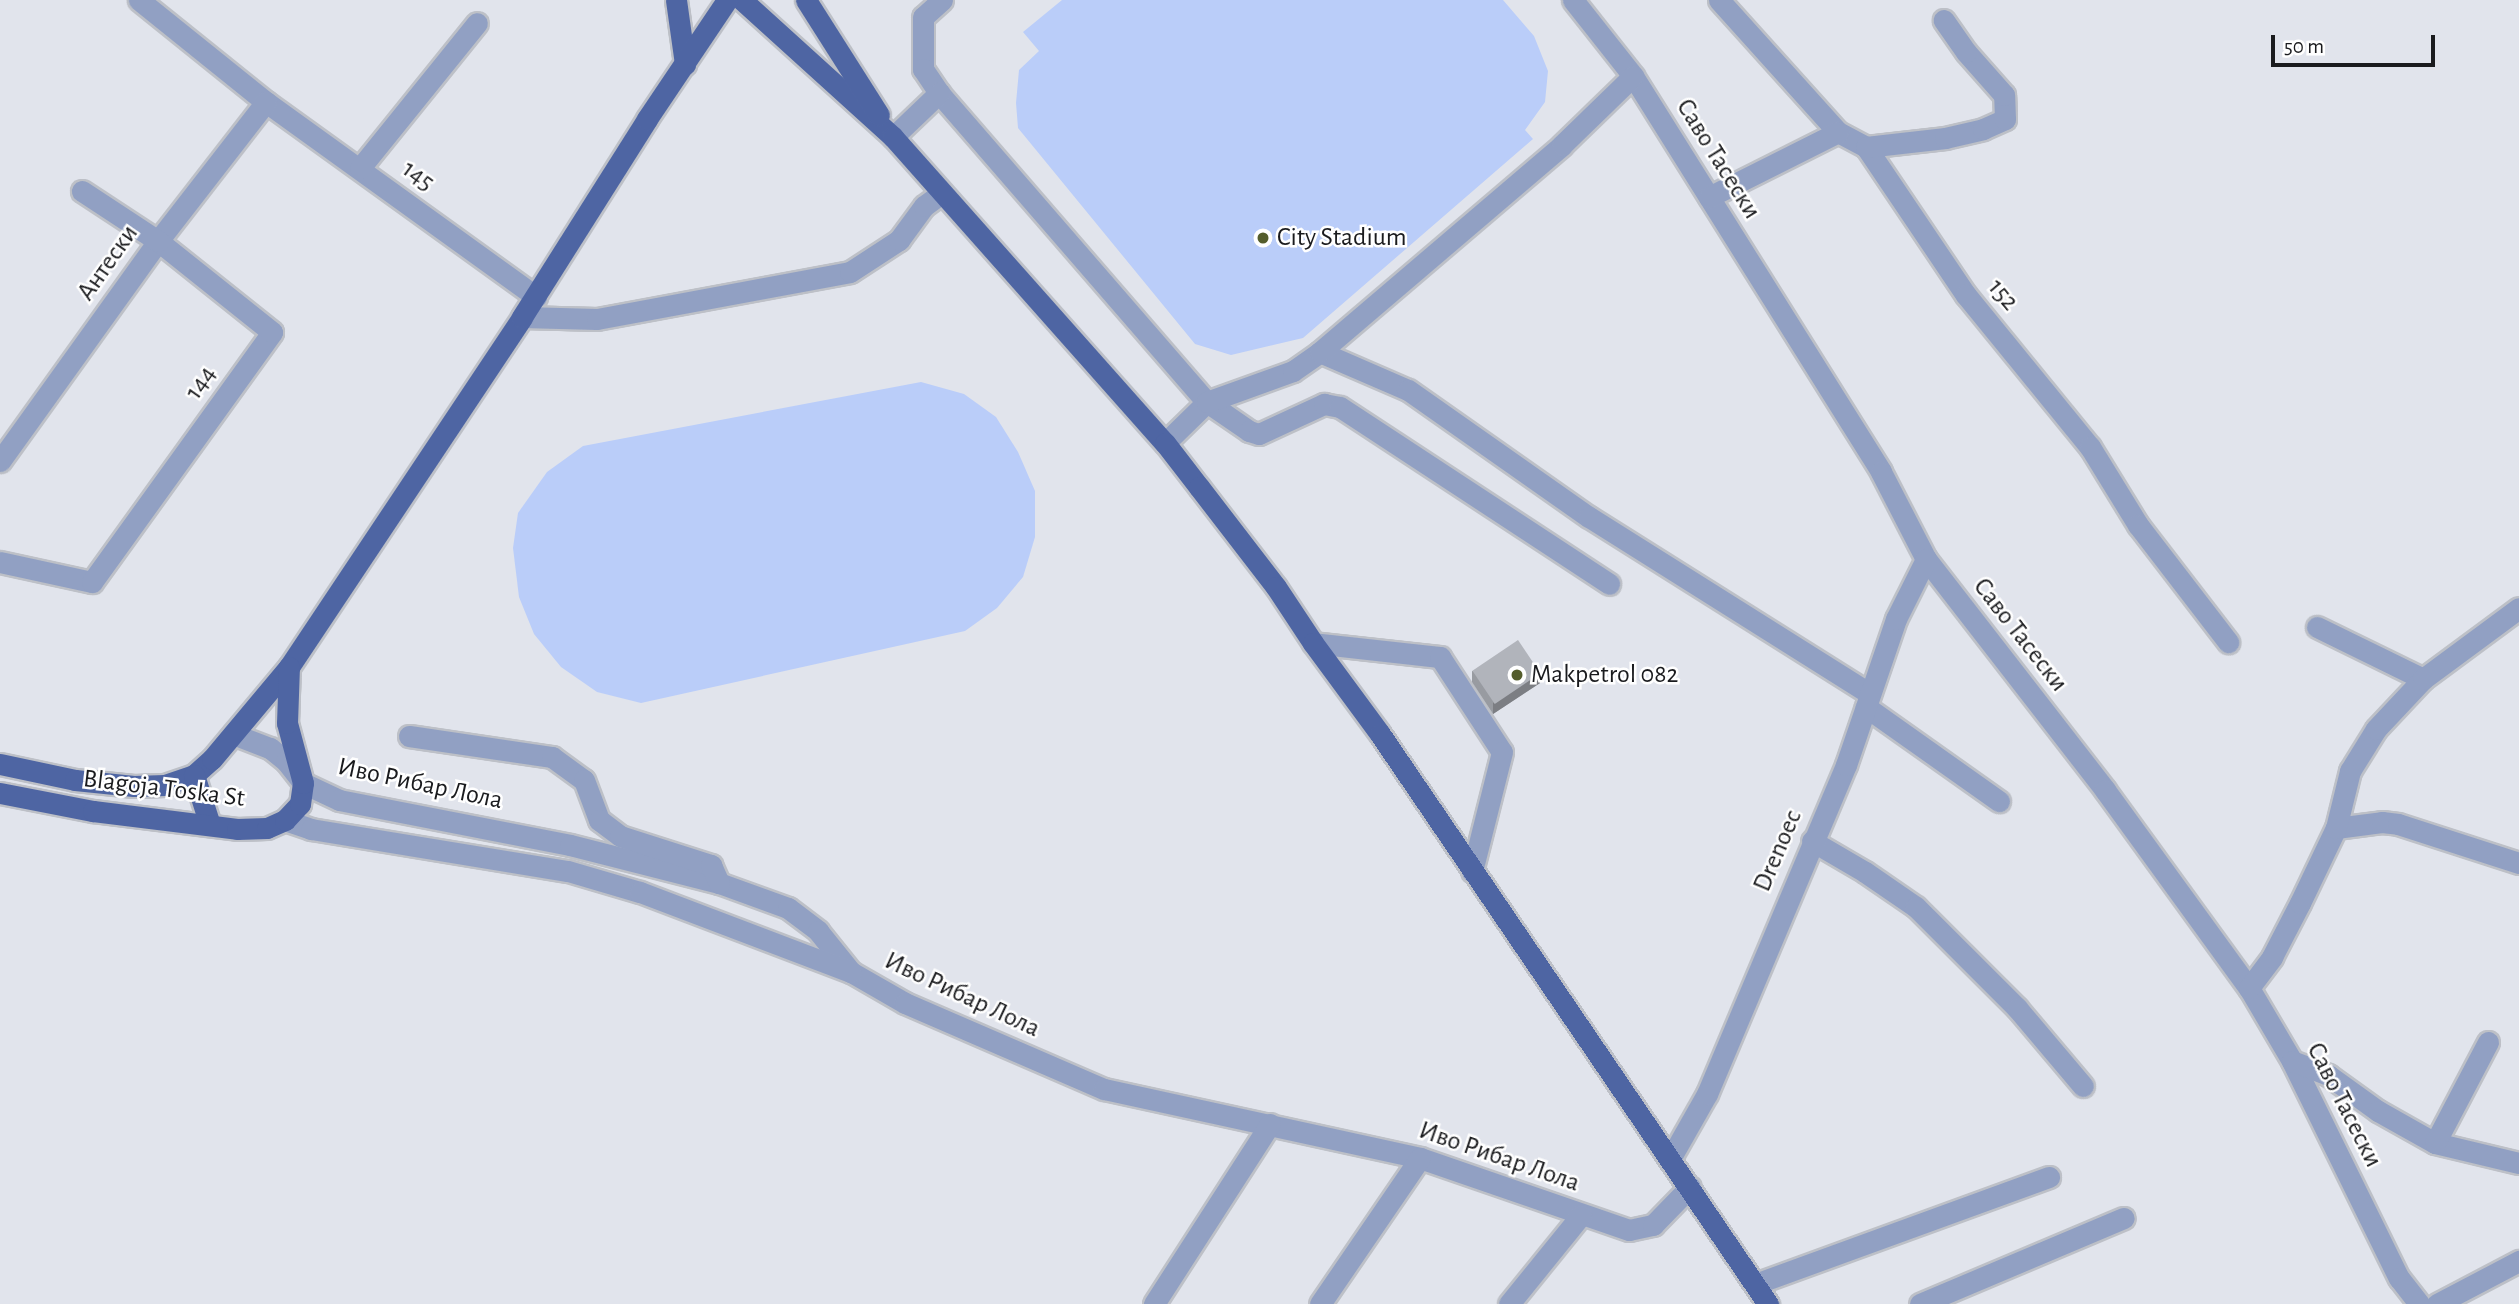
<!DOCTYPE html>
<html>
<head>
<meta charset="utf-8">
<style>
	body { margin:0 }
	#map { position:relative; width:2519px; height:1304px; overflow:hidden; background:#e1e4ec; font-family:"Alegreya Sans",sans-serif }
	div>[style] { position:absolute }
	.green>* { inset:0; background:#bacdf9 }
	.roads { filter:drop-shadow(2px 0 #bdc0c7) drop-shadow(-2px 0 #bdc0c7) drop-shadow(0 2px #bdc0c7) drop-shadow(0 -2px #bdc0c7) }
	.minor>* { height:21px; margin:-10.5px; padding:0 10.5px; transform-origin:10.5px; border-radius:10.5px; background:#91a0c3 }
	.major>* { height:21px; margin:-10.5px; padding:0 10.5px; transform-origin:10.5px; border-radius:10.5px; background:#4e65a3 }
	.wall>* { inset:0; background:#989ba1 }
	.shaded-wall>* { inset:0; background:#7c7e83 }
	.building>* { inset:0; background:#b1b4bb; transform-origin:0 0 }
	.dots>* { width:19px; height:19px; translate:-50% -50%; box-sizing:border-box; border:4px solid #fff; border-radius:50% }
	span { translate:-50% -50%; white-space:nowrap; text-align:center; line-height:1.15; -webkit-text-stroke:5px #fff; paint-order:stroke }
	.street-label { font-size:26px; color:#1a1b1e }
	.poi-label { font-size:26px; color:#1a1b1e }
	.left { translate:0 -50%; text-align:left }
	.scale { position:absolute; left:2271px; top:35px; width:164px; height:32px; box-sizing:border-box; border:4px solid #1a1b1e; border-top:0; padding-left:9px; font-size:21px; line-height:24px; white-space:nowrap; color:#1a1b1e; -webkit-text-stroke:5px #fff; paint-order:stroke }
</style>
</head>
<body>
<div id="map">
	<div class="green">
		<i style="clip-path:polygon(1062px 0,1503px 0,1534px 36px,1548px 71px,1545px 102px,1525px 130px,1533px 139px,1303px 338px,1231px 355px,1195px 344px,1018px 128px,1016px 103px,1019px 70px,1039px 51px,1023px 32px)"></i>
		<i style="clip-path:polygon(921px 382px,964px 394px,996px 417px,1018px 452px,1035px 491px,1035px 537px,1023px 577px,997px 608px,965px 631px,641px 703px,597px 692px,561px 667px,534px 634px,519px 597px,513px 548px,518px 513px,547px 472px,583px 446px)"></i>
	</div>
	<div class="roads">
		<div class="minor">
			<i style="left:139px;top:0;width:163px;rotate:38.8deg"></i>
			<i style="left:266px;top:102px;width:333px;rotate:35.8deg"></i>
			<i style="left:942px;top:0;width:25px;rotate:138deg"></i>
			<i style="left:923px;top:17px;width:52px;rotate:90deg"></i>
			<i style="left:923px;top:69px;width:29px;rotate:56deg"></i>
			<i style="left:939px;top:93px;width:409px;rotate:49.1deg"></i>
			<i style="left:1207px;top:402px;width:51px;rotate:34.6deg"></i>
			<i style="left:1249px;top:431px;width:10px;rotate:17deg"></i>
			<i style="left:1259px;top:434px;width:72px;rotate:-24.8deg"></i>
			<i style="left:1324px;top:404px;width:16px;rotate:11deg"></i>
			<i style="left:1340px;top:407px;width:322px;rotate:33.3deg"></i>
			<i style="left:1573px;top:0;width:97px;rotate:51.7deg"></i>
			<i style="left:1633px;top:76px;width:467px;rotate:57.9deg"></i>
			<i style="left:1881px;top:472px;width:98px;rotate:62.7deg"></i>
			<i style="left:1926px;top:559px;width:292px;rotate:52.2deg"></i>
			<i style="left:2105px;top:790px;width:245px;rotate:54deg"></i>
			<i style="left:2249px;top:988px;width:85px;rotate:59.5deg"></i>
			<i style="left:2292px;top:1061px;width:242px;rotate:63.8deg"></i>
			<i style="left:2399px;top:1278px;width:33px;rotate:52deg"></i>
			<i style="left:1719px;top:0;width:178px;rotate:48deg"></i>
			<i style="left:1838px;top:132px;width:32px;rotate:28deg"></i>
			<i style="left:1866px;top:147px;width:179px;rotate:56deg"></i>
			<i style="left:1966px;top:295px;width:196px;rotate:50.8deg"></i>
			<i style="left:2090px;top:447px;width:92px;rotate:58.4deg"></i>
			<i style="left:2138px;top:525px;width:148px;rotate:52.4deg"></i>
			<i style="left:893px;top:137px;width:64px;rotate:-43.7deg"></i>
			<i style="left:1866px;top:147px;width:80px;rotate:-6.5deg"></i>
			<i style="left:1945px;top:138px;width:39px;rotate:-13deg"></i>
			<i style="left:1983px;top:129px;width:24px;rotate:-24deg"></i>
			<i style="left:2005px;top:119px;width:24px;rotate:-92deg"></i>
			<i style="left:2004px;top:95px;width:57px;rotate:-131.5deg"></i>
			<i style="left:1966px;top:52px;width:39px;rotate:-125deg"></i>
			<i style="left:360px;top:168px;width:186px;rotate:-51.1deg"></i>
			<i style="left:1709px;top:197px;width:144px;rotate:-26.7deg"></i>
			<i style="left:522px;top:317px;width:75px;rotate:1.5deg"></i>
			<i style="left:597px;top:319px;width:257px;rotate:-10.5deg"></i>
			<i style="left:850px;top:272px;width:59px;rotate:-33.1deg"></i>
			<i style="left:899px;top:240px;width:42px;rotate:-53.7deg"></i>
			<i style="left:924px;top:206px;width:22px;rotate:-36deg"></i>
			<i style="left:1320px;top:352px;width:96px;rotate:23.4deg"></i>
			<i style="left:1408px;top:390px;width:221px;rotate:35.1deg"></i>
			<i style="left:1589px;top:517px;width:331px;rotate:32.2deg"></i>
			<i style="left:1165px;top:443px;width:59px;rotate:-44.3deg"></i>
			<i style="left:1207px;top:402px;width:91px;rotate:-19.8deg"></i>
			<i style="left:1293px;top:371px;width:33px;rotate:-35deg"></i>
			<i style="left:1320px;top:352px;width:318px;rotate:-40.5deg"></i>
			<i style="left:1562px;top:145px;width:99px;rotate:-44.2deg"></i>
			<i style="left:0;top:461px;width:271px;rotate:-54.3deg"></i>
			<i style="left:158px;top:241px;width:176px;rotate:-52.2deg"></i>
			<i style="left:0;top:562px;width:94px;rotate:12.3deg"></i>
			<i style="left:92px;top:582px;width:308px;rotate:-54.2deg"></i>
			<i style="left:272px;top:332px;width:146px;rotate:-141.4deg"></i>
			<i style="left:158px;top:241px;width:91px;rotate:-146.7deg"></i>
			<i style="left:2317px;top:627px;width:118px;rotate:26.1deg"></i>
			<i style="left:1313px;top:643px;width:128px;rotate:6.3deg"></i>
			<i style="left:1440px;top:657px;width:113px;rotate:56.9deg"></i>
			<i style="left:1502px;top:752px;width:123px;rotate:104.1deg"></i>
			<i style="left:1866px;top:707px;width:163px;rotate:35.3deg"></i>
			<i style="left:233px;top:734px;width:40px;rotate:21deg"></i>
			<i style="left:270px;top:748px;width:21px;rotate:39deg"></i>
			<i style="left:286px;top:761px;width:28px;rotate:52deg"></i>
			<i style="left:303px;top:783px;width:40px;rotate:25deg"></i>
			<i style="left:339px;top:800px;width:235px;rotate:11deg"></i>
			<i style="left:570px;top:845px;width:154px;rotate:14.3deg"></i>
			<i style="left:719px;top:883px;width:73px;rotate:19.9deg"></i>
			<i style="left:788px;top:908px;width:38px;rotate:37deg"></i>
			<i style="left:818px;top:931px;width:53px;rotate:51.2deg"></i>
			<i style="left:851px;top:972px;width:62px;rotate:29.9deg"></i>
			<i style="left:905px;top:1003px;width:217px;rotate:23.4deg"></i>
			<i style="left:1104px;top:1089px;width:323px;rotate:12.3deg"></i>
			<i style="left:1420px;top:1158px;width:221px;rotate:19deg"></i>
			<i style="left:1629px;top:1230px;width:25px;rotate:-12deg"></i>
			<i style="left:1653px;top:1225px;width:53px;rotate:-45.8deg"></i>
			<i style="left:409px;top:736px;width:145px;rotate:8.4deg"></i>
			<i style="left:552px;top:757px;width:39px;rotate:36deg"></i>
			<i style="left:584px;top:780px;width:43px;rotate:69.4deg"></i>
			<i style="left:599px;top:820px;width:26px;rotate:37deg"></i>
			<i style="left:620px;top:836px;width:96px;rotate:17.7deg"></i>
			<i style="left:711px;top:865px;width:20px;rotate:66deg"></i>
			<i style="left:285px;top:820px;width:28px;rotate:19deg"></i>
			<i style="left:311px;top:829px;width:260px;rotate:9.3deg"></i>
			<i style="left:568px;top:871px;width:75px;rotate:16.3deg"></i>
			<i style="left:640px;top:892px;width:226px;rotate:20.8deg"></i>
			<i style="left:2336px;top:828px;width:46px;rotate:-7.4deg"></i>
			<i style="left:2382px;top:822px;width:16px;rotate:7deg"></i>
			<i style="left:2398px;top:824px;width:127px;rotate:17.9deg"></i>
			<i style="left:1812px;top:841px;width:61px;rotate:30.3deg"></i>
			<i style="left:1865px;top:872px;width:62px;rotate:34.5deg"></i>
			<i style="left:1916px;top:907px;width:143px;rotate:45deg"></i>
			<i style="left:2017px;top:1008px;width:102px;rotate:49.8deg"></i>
			<i style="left:2249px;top:988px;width:39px;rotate:-53deg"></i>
			<i style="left:2272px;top:957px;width:61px;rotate:-62.6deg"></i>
			<i style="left:2300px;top:903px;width:83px;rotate:-64.4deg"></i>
			<i style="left:2336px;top:828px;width:59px;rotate:-76.2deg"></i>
			<i style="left:2350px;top:771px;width:49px;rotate:-58.2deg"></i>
			<i style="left:2376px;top:729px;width:69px;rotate:-46.8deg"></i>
			<i style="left:2423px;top:679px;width:119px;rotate:-36.5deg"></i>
			<i style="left:2292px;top:1061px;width:39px;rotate:21deg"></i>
			<i style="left:2328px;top:1075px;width:62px;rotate:35.8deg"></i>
			<i style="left:2378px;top:1111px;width:65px;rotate:29.3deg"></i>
			<i style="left:2435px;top:1143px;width:86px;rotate:13.4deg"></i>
			<i style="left:2435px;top:1143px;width:114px;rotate:-62.3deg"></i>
			<i style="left:1670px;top:1159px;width:75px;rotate:-60.4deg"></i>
			<i style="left:1707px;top:1094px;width:357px;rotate:-67.1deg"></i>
			<i style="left:1846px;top:765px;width:154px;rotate:-71.1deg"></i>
			<i style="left:1896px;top:619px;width:67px;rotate:-63.4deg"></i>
			<i style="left:1755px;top:1284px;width:313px;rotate:-20deg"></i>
			<i style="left:1154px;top:1304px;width:214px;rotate:-57.2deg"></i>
			<i style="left:1320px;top:1304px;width:177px;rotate:-55.6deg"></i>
			<i style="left:1509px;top:1304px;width:114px;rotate:-51deg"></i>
			<i style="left:1920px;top:1304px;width:221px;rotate:-22.9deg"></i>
			<i style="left:2437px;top:1304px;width:93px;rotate:-27.7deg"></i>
		</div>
		<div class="major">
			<i style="left:676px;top:0;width:65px;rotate:82deg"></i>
			<i style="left:742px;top:0;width:204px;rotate:42.2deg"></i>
			<i style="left:893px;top:137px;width:409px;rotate:48.4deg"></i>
			<i style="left:1165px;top:443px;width:56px;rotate:52.3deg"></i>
			<i style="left:1199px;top:487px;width:126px;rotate:52.4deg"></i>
			<i style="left:1276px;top:587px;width:67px;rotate:56.5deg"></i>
			<i style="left:1313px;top:643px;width:113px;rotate:53.6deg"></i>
			<i style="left:1380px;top:734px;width:690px;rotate:55.76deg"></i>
			<i style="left:806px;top:0;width:136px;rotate:57.6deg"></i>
			<i style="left:0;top:764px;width:77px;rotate:12deg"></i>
			<i style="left:75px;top:780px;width:59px;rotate:5.8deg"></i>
			<i style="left:134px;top:786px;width:31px;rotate:-2deg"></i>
			<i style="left:165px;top:785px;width:31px;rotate:-19deg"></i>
			<i style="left:194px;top:775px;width:24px;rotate:-42deg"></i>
			<i style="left:212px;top:759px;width:120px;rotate:-50.1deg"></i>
			<i style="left:289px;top:667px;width:420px;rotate:-56.3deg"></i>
			<i style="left:522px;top:317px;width:234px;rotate:-57.7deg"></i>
			<i style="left:647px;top:119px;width:143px;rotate:-56.1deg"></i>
			<i style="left:194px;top:775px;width:52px;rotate:72.3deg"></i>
			<i style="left:0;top:793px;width:95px;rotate:11deg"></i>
			<i style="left:93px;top:811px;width:145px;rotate:7.1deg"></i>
			<i style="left:237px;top:829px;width:30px;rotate:-2deg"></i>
			<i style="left:267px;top:828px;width:20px;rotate:-24deg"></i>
			<i style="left:285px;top:820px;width:22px;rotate:-47deg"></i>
			<i style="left:300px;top:804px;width:21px;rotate:-82deg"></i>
			<i style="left:303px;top:783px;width:62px;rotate:-104.9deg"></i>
			<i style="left:287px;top:723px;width:56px;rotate:-88deg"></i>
		</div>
	</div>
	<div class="wall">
		<i style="clip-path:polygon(1472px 671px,1540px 683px,1493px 714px,1472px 682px)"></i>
	</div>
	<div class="shaded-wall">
		<i style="clip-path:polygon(1540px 673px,1540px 683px,1493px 714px,1493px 703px)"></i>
	</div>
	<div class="building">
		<i style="left:1518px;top:640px;width:40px;height:55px;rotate:56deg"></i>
	</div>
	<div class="dots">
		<i style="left:1263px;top:238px;background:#545d2c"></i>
		<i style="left:1517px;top:675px;background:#545d2c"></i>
	</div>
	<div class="street-label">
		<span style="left:1718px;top:159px;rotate:58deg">Саво Тасески</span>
		<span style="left:418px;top:176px;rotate:36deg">145</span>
		<span style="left:108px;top:263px;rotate:-55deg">Антески</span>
		<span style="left:2003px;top:295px;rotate:50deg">152</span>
		<span style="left:201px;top:383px;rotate:-55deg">144</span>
		<span style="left:2020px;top:635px;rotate:52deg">Саво Тасески</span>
		<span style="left:420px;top:784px;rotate:12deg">Иво Рибар Лола</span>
		<span style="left:164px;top:789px;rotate:7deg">Blagoja Toska St</span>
		<span style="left:1778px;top:851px;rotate:-67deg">Drenoec</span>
		<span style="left:962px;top:995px;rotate:25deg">Иво Рибар Лола</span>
		<span style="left:2344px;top:1105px;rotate:63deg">Саво Тасески</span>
		<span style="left:1499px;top:1157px;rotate:19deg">Иво Рибар Лола</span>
	</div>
	<div class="poi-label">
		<span class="left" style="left:1277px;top:238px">City Stadium</span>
		<span class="left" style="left:1531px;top:675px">Makpetrol 082</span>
	</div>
	<div class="scale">50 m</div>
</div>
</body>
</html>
